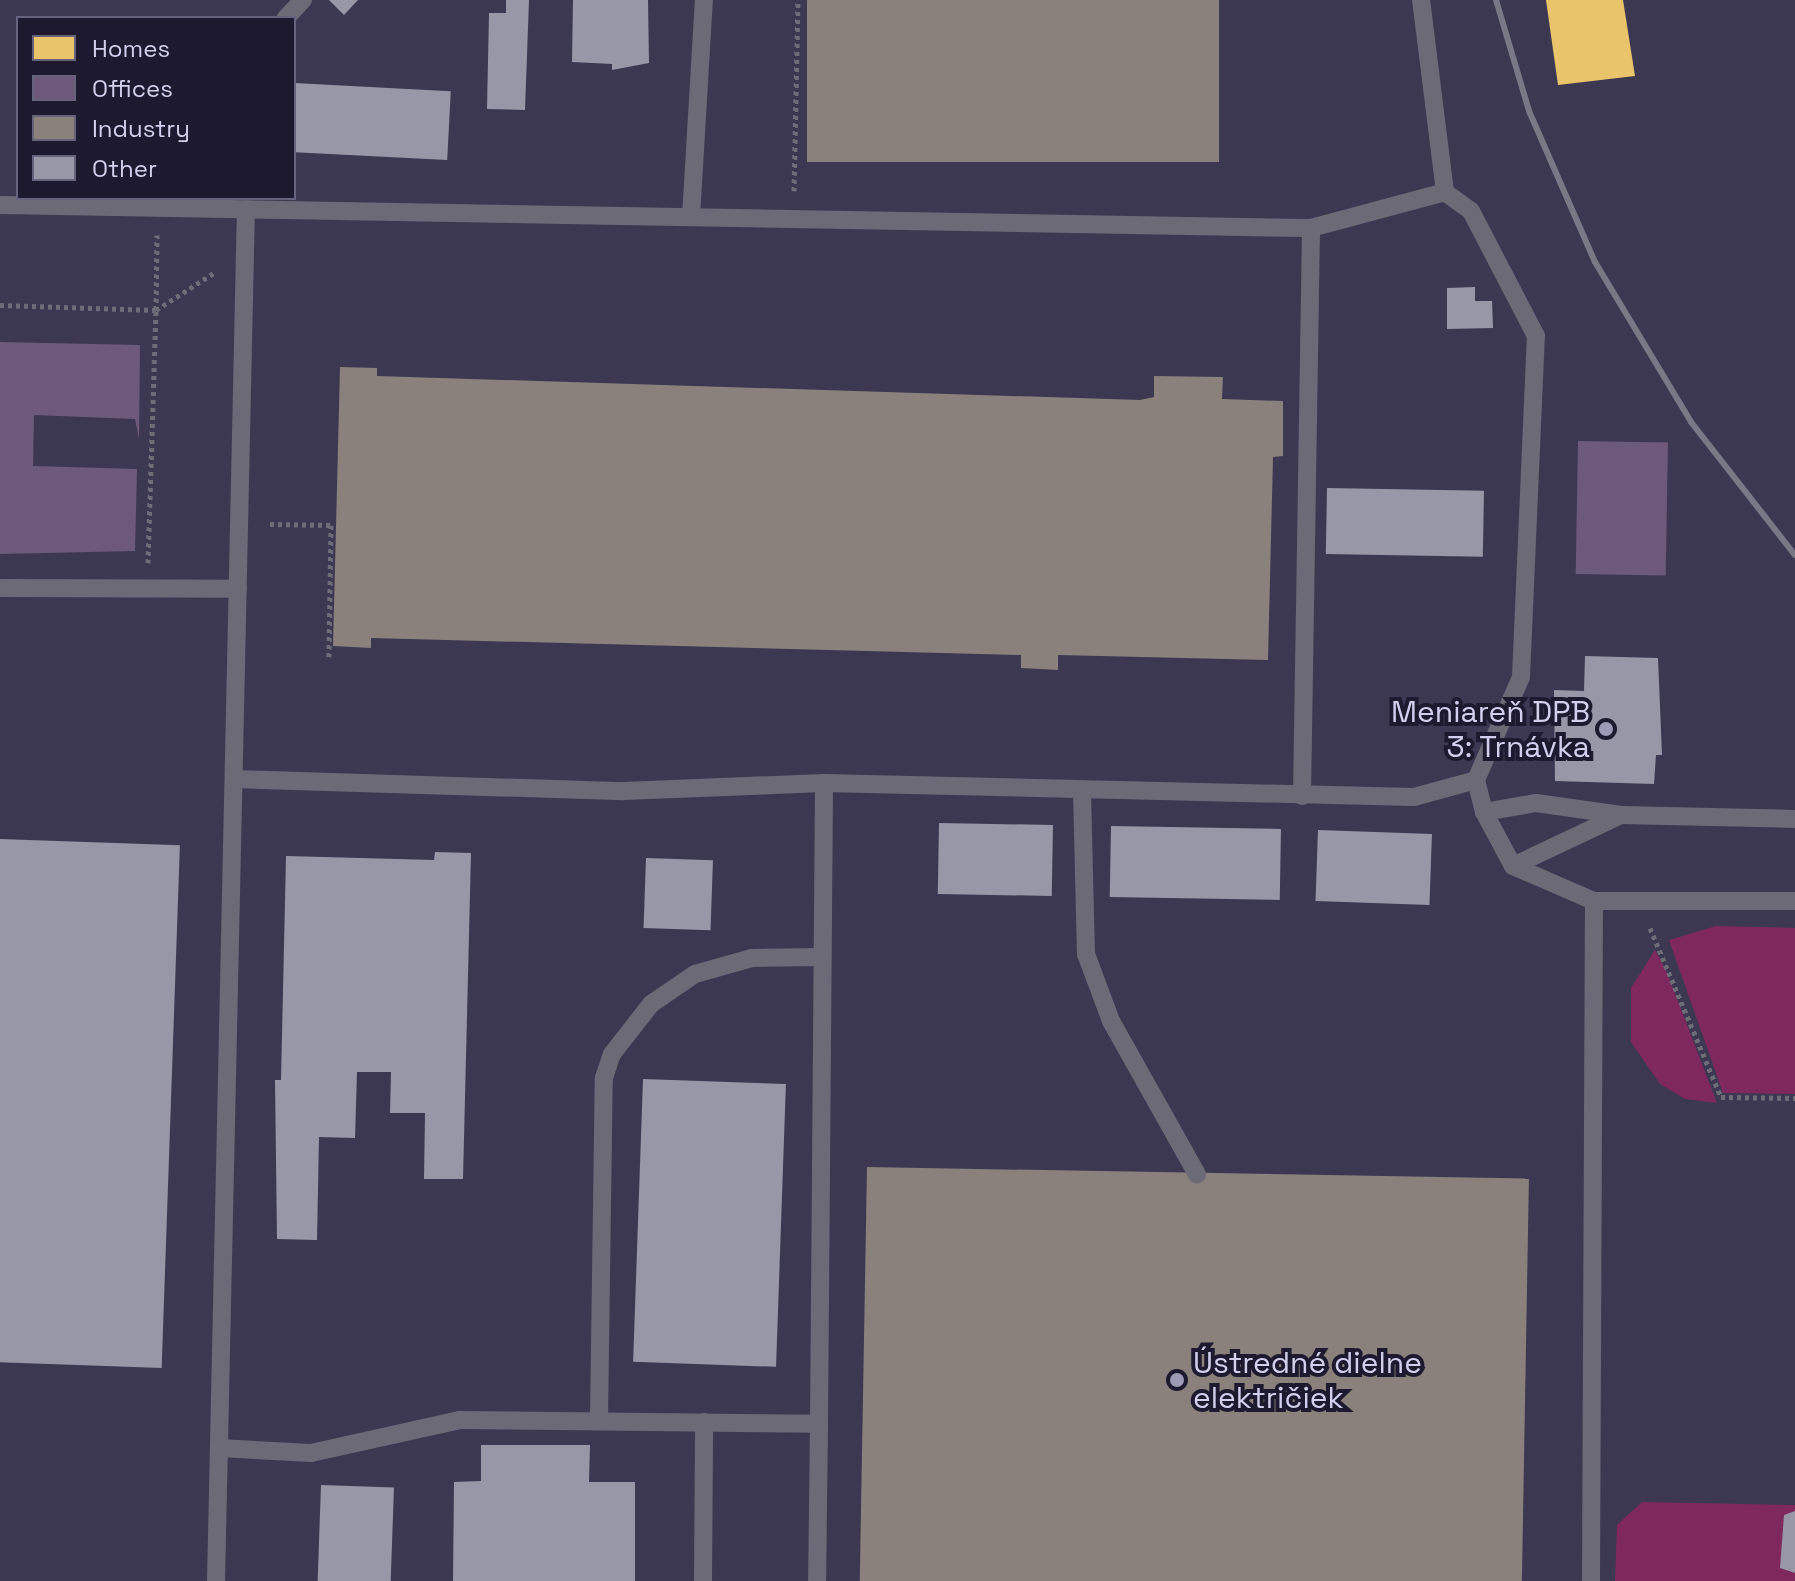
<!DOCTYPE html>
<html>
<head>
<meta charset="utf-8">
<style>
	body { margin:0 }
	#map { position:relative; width:1795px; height:1581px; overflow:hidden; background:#3d3852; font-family:"Space Grotesk",sans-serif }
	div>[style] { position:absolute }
	.green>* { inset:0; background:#7e285e }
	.homes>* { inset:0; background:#e9c46a }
	.offices>* { inset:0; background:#6d597a; transform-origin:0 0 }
	.industry>* { inset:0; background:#8a817c; transform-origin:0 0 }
	.building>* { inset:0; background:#9897a7; transform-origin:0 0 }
	.path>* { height:5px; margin-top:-2.5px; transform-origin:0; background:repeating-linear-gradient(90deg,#6d6c79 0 4px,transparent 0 8px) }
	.service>* { height:18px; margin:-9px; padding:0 9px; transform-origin:9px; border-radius:9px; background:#6c6a77 }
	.rail>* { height:6px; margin:-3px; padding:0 3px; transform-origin:3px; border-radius:3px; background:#797886 }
	.dots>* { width:22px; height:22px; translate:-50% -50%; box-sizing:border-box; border:4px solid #1d1a2f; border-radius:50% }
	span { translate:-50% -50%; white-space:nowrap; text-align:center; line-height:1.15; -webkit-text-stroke:8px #1d1a2f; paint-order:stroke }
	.poi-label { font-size:30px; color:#d1cfec }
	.right { translate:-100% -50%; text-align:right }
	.left { translate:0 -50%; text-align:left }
	.legend { position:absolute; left:16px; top:16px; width:280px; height:184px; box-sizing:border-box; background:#1d1a2f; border:2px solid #65627b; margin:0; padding:10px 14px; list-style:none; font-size:24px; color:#d1cfec }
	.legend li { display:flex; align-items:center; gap:16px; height:40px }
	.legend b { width:40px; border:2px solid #65627b }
</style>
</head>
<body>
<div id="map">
	<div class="green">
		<i style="clip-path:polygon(1716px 926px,1795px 928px,1795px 1094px,1723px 1093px,1669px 940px)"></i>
		<i style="clip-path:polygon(1655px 950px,1666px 970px,1717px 1103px,1685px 1099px,1660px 1084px,1631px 1042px,1631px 988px)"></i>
		<i style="clip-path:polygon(1642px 1502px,1795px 1505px,1795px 1581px,1615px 1581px,1617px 1525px)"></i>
	</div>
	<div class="homes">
		<i style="clip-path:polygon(1546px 0,1623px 0,1635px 76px,1558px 85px)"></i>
	</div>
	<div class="offices">
		<i style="clip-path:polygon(0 342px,140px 345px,139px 439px,135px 419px,34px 415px,33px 466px,137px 469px,135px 551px,0 554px)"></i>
		<i style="left:1578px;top:441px;width:90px;height:133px;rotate:1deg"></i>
	</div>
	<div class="industry">
		<i style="left:807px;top:0;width:412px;height:162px"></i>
		<i style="clip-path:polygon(340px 367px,377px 368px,377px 376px,1140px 400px,1154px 397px,1154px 376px,1223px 377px,1222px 399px,1283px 401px,1283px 456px,1273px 457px,1268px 660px,1058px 655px,1058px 670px,1021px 668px,1021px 655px,371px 638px,371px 648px,333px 646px)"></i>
		<i style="left:867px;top:1167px;width:662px;height:414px;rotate:1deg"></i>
	</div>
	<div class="building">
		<i style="clip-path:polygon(329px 0,358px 0,344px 15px)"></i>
		<i style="clip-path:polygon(506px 0,529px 0,525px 110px,487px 109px,489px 13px,506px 13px)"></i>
		<i style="clip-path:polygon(573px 0,648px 0,649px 63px,612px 70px,612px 64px,572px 62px)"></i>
		<i style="left:294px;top:83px;width:157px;height:69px;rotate:3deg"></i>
		<i style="clip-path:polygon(1475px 287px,1475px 301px,1492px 301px,1493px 328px,1447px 329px,1447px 288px)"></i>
		<i style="left:1327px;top:488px;width:157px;height:66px;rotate:1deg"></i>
		<i style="clip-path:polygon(1585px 656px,1658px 658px,1662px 755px,1656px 755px,1654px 784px,1555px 781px,1554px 690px,1584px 691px)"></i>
		<i style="left:939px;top:823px;width:114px;height:71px;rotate:1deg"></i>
		<i style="left:1111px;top:826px;width:170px;height:71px;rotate:1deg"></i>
		<i style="left:1318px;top:830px;width:114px;height:71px;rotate:2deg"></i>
		<i style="left:0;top:839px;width:180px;height:523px;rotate:2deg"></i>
		<i style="clip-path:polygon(435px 852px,471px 853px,463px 1179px,424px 1179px,425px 1113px,390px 1113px,391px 1072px,357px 1072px,355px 1138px,319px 1137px,317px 1240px,277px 1239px,275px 1080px,281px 1080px,286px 856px,434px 860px)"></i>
		<i style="left:646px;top:858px;width:67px;height:70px;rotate:2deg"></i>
		<i style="left:643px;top:1079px;width:143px;height:283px;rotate:2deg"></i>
		<i style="clip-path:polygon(481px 1445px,590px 1445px,589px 1482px,635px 1482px,635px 1581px,453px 1581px,454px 1482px,481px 1481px)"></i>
		<i style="left:321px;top:1485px;width:73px;height:96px;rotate:2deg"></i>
		<i style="clip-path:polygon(1795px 1511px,1795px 1573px,1780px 1568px,1784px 1515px)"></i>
	</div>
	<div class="path">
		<i style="left:794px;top:191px;width:191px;rotate:-88.8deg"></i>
		<i style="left:0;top:305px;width:156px;rotate:1.8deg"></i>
		<i style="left:156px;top:310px;width:75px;rotate:-89.2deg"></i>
		<i style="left:270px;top:524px;width:61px;rotate:0.9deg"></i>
		<i style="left:331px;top:525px;width:132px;rotate:90.9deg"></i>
		<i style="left:148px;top:563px;width:253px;rotate:-88.2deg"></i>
		<i style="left:156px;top:310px;width:72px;rotate:-32.6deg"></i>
		<i style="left:1650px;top:928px;width:183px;rotate:67.2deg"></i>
		<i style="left:1721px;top:1097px;width:74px;rotate:0.8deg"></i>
	</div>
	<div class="service">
		<i style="left:286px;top:18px;width:25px;rotate:-47deg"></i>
		<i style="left:0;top:205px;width:1311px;rotate:1.01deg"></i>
		<i style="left:1311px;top:228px;width:139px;rotate:-15deg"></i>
		<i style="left:691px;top:217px;width:217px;rotate:-86.6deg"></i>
		<i style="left:0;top:588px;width:238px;rotate:0.2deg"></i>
		<i style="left:234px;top:779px;width:390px;rotate:1.8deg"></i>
		<i style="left:624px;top:791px;width:200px;rotate:-2.3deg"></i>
		<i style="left:824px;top:783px;width:590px;rotate:1.36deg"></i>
		<i style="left:1414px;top:797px;width:64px;rotate:-15.3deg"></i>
		<i style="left:1476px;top:780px;width:112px;rotate:-66.4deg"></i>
		<i style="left:1521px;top:677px;width:341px;rotate:-87.5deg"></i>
		<i style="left:1536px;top:336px;width:141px;rotate:-117.5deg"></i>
		<i style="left:1471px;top:211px;width:32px;rotate:-144deg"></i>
		<i style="left:1445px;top:192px;width:193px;rotate:-97.1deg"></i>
		<i style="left:1476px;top:780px;width:33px;rotate:76deg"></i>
		<i style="left:1484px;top:812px;width:61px;rotate:61.8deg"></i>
		<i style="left:1513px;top:866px;width:88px;rotate:23.4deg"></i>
		<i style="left:1594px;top:901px;width:201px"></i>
		<i style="left:1082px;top:792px;width:162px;rotate:88.6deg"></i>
		<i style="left:1086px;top:954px;width:72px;rotate:69.5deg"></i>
		<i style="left:1111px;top:1021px;width:176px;rotate:60.7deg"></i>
		<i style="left:1302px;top:796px;width:568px;rotate:-89.09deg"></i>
		<i style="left:1484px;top:812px;width:53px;rotate:-9.8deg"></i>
		<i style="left:1536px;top:803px;width:86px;rotate:8deg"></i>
		<i style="left:1621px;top:815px;width:174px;rotate:1.3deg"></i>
		<i style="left:1513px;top:866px;width:119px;rotate:-25.3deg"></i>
		<i style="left:599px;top:1419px;width:341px;rotate:-89.2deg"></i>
		<i style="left:604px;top:1078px;width:25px;rotate:-72deg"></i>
		<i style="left:612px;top:1054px;width:63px;rotate:-52deg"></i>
		<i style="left:651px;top:1004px;width:53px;rotate:-34.3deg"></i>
		<i style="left:695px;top:974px;width:59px;rotate:-15.7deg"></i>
		<i style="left:752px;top:958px;width:70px;rotate:-0.8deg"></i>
		<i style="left:819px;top:1424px;width:641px;rotate:-89.55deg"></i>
		<i style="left:219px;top:1448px;width:92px;rotate:3.1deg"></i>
		<i style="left:311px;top:1453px;width:153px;rotate:-12.5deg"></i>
		<i style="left:460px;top:1420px;width:359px;rotate:0.6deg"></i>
		<i style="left:819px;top:1424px;width:157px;rotate:90.7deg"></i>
		<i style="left:216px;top:1581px;width:1372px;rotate:-88.75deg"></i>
		<i style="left:703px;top:1581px;width:159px;rotate:-89.6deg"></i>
		<i style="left:1591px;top:1581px;width:680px;rotate:-89.75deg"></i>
	</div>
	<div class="rail">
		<i style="left:1496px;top:0;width:116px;rotate:73.4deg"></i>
		<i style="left:1529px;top:111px;width:165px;rotate:66.4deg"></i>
		<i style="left:1595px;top:262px;width:187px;rotate:59deg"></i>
		<i style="left:1691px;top:422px;width:169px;rotate:52deg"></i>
	</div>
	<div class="dots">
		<i style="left:1606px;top:729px;background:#9d9ab6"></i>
		<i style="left:1177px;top:1380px;background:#9d9ab6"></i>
	</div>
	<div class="poi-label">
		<span class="right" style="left:1590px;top:729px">Meniareň DPB<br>3: Trnávka</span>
		<span class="left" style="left:1193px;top:1380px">Ústredné dielne<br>električiek</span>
	</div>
	<ul class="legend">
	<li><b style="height:22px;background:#e9c46a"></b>Homes</li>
	<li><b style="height:22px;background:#6d597a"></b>Offices</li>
	<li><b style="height:22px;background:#8a817c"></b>Industry</li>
	<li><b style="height:22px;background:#9897a7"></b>Other</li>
	</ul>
</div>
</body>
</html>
